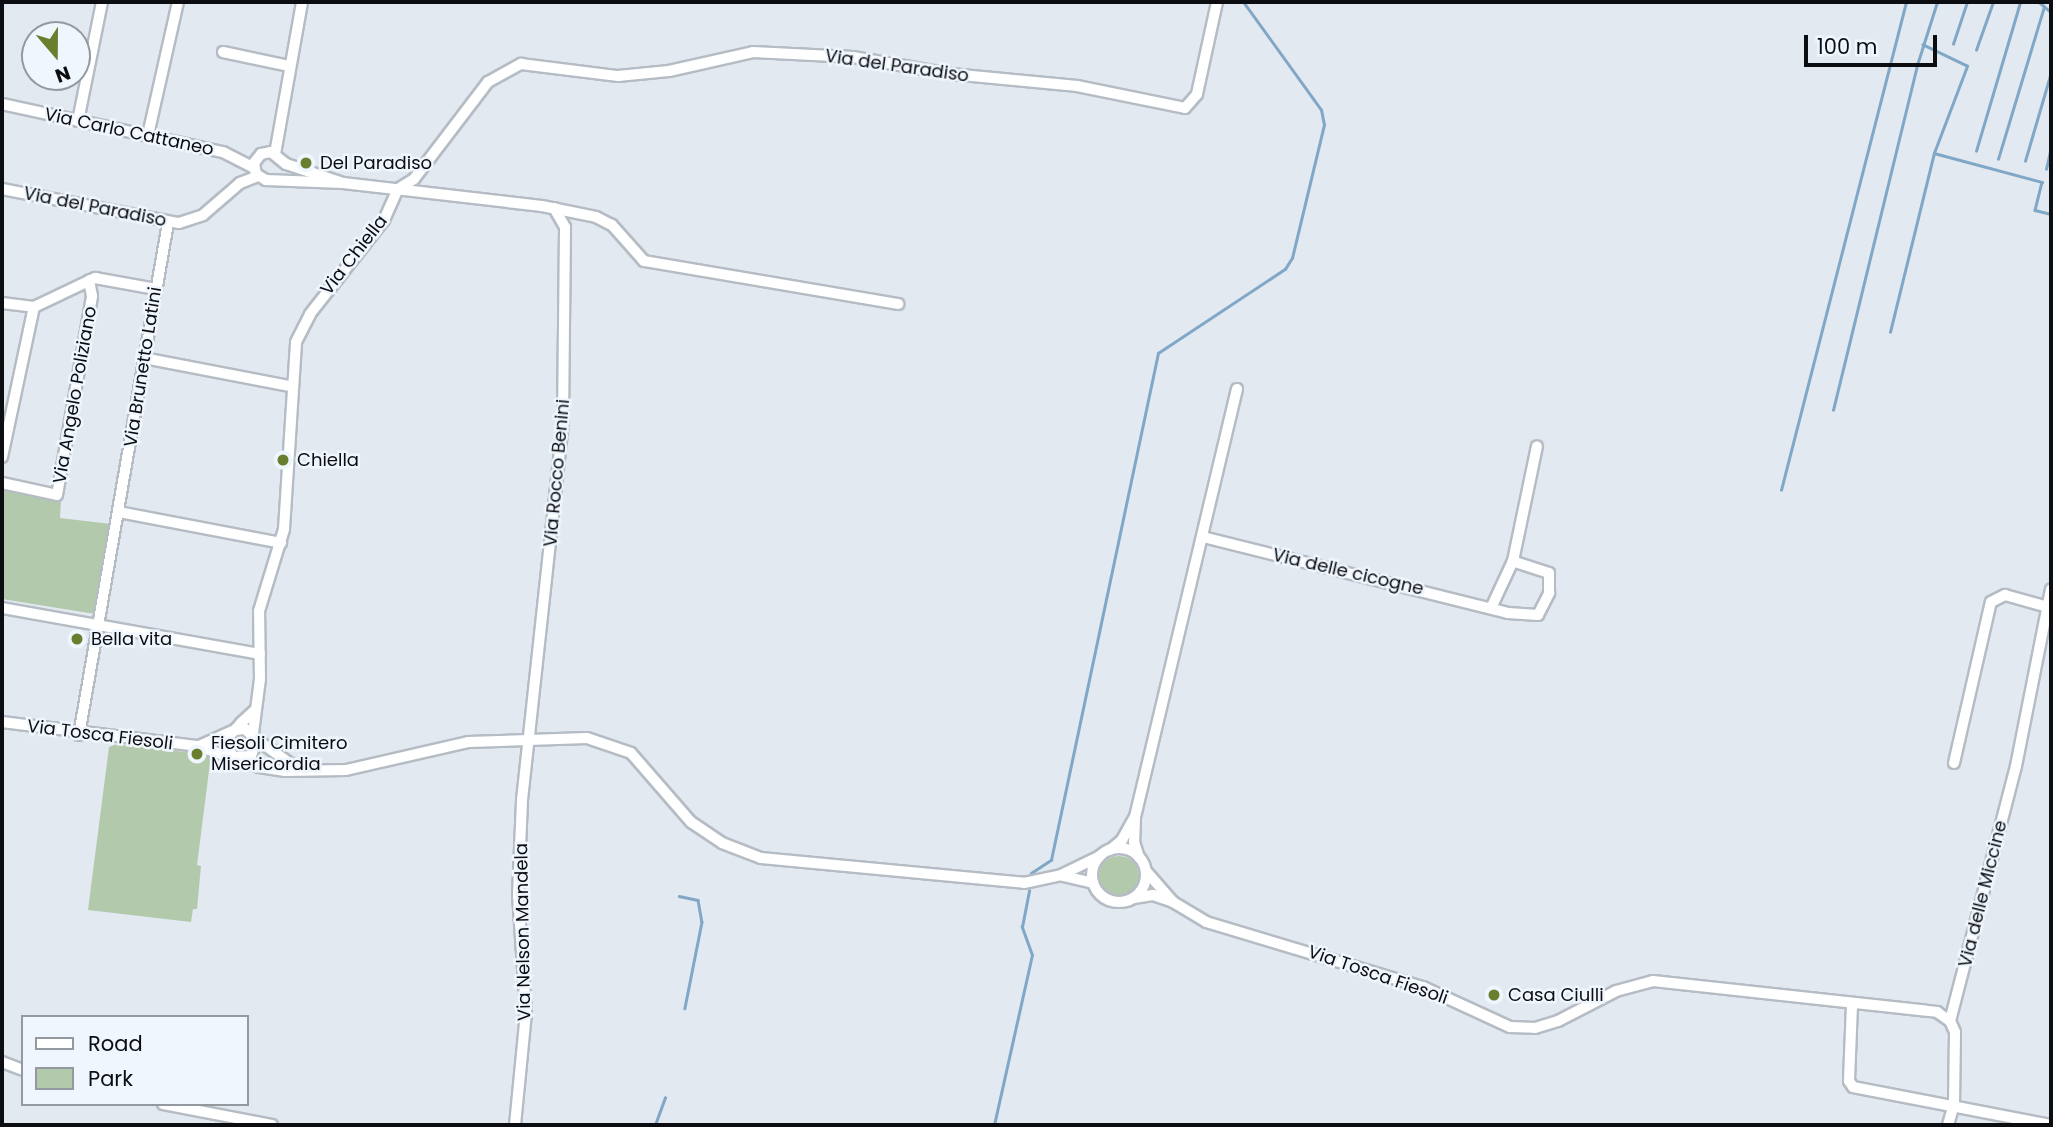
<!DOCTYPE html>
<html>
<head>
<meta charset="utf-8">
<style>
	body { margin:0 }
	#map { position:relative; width:2053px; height:1127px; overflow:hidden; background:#e2e9f1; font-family:Poppins,sans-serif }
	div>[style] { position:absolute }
	.green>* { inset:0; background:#b3c9ac }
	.round { border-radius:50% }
	.stream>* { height:2.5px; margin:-1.25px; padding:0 1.25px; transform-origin:1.25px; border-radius:1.25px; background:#81a7c7 }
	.roads { filter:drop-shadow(2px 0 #b5bcc4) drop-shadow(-2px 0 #b5bcc4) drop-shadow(0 2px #b5bcc4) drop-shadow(0 -2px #b5bcc4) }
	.minor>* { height:10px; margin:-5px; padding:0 5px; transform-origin:5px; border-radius:5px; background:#fff }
	.minor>.ring { margin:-5px; padding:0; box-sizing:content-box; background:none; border:10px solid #fff; border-radius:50% }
	.dots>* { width:19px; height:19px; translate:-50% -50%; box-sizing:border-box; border:4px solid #eff6fe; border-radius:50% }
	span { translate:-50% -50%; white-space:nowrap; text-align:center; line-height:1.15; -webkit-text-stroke:5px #eff6fe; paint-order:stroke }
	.street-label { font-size:18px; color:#0b0d10 }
	.poi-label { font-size:18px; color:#0b0d10 }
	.left { translate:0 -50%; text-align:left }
	.frame { position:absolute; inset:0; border:4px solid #0b0d10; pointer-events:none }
	.legend { position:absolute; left:21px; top:1015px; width:228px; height:91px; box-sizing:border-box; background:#eff6fe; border:2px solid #94999f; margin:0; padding:9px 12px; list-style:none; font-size:21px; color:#0b0d10 }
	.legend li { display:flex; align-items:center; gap:14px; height:35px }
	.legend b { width:35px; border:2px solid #94999f }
	.north { position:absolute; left:21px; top:21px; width:70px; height:70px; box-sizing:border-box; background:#eff6fe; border:2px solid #94999f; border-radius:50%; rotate:160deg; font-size:19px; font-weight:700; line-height:28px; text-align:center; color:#0b0d10 }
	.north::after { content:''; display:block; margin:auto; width:24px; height:32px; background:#6a7e2e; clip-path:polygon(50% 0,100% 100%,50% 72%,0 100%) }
	.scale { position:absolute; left:1804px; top:35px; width:133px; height:32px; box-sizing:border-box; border:4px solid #0b0d10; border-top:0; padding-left:9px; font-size:21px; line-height:24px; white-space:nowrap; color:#0b0d10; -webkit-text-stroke:5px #eff6fe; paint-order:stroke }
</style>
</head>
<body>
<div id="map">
	<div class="green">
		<i style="clip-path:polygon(2px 490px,61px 500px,60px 518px,111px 524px,95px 614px,2px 599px)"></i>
		<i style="clip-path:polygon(117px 744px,211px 755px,197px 865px,201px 866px,197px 909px,193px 909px,191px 922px,88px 910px,109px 747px)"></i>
		<i class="round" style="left:1099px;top:856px;width:40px;height:40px"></i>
	</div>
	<div class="stream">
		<i style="left:2039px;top:2px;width:16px;rotate:40deg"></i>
		<i style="left:1953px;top:44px;width:44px;rotate:-71.6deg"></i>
		<i style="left:1976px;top:50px;width:51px;rotate:-70.5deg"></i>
		<i style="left:1976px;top:151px;width:155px;rotate:-73.5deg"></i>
		<i style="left:1934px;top:153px;width:112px;rotate:15deg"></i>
		<i style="left:2042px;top:182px;width:29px;rotate:104deg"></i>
		<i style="left:2035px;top:210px;width:16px;rotate:14deg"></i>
		<i style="left:1998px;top:159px;width:159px;rotate:-73.2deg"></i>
		<i style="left:2025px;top:161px;width:93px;rotate:-73.7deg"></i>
		<i style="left:2046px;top:169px;width:22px;rotate:-77deg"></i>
		<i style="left:1890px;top:332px;width:184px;rotate:-76.2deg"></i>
		<i style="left:1934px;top:153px;width:93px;rotate:-69.2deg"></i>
		<i style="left:1967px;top:66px;width:49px;rotate:-154.5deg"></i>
		<i style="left:1833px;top:410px;width:358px;rotate:-76.3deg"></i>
		<i style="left:1918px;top:62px;width:63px;rotate:-72.4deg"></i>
		<i style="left:1781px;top:490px;width:504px;rotate:-75.63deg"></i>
		<i style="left:1031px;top:873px;width:24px;rotate:-33deg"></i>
		<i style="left:1051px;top:860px;width:518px;rotate:-78.08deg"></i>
		<i style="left:1158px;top:353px;width:152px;rotate:-33.5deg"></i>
		<i style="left:1285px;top:269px;width:13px;rotate:-58deg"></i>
		<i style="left:1292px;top:258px;width:137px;rotate:-76.5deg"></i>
		<i style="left:1324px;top:125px;width:15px;rotate:-101deg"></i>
		<i style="left:1321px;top:110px;width:133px;rotate:-125.8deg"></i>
		<i style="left:679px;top:896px;width:19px;rotate:12deg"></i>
		<i style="left:698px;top:900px;width:22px;rotate:80deg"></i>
		<i style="left:702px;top:922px;width:88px;rotate:101.2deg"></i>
		<i style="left:655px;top:1125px;width:29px;rotate:-70deg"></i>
		<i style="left:994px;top:1125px;width:174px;rotate:-77.4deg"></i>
		<i style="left:1032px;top:955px;width:30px;rotate:-110deg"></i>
		<i style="left:1022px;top:927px;width:37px;rotate:-79deg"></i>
	</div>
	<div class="roads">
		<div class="minor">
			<i style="left:223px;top:52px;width:67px;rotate:12deg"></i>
			<i style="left:2px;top:104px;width:226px;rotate:12.3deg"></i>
			<i style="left:223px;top:152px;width:34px;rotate:27deg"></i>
			<i style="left:78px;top:121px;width:121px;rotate:-78.6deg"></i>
			<i style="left:148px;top:135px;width:136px;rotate:-77.3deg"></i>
			<i style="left:275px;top:154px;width:154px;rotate:-79.9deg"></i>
			<i style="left:343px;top:183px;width:60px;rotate:-161.6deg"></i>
			<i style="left:286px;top:164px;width:19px;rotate:-141deg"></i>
			<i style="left:271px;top:152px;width:10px;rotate:169deg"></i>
			<i style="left:261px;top:154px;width:11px;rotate:128deg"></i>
			<i style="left:254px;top:163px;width:11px;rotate:80deg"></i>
			<i style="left:256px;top:174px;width:12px;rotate:31deg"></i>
			<i style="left:266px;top:180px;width:77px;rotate:2.2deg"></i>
			<i style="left:343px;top:183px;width:200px;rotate:6.6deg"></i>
			<i style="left:542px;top:206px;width:55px;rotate:11.5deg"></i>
			<i style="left:596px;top:217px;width:18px;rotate:27deg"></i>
			<i style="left:612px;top:225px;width:48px;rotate:48.4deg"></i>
			<i style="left:644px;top:261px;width:258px;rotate:9.6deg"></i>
			<i style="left:2px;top:189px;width:180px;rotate:10.9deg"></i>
			<i style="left:179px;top:223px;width:25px;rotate:-18deg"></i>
			<i style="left:203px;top:215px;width:49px;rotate:-40.9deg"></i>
			<i style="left:240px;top:183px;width:19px;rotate:-21deg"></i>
			<i style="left:398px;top:189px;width:19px;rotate:-32deg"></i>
			<i style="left:414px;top:179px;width:122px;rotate:-52.7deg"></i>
			<i style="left:488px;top:82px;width:38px;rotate:-29deg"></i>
			<i style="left:521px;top:64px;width:98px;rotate:7.1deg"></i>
			<i style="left:618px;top:76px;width:51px;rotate:-5.6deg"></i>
			<i style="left:669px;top:71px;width:86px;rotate:-12.7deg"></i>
			<i style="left:753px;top:52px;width:100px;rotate:2.9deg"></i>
			<i style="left:853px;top:57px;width:99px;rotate:9.8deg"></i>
			<i style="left:951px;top:74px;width:127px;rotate:5.4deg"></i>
			<i style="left:1077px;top:86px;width:110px;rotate:11.5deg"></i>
			<i style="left:1185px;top:108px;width:18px;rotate:-49deg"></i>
			<i style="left:1197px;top:94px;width:94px;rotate:-77.7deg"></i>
			<i style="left:2px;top:303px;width:32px;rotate:7deg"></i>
			<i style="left:34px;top:307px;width:68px;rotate:-25.4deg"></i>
			<i style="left:95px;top:278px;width:62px;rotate:10.2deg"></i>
			<i style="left:144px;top:358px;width:149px;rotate:10.9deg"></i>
			<i style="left:2px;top:457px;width:153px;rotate:-78deg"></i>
			<i style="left:2px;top:483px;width:56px;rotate:12.3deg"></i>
			<i style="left:57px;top:495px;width:202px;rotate:-80deg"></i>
			<i style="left:92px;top:296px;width:16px;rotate:-101deg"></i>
			<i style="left:119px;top:512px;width:165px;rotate:10.8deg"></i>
			<i style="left:1203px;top:537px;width:314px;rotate:14deg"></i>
			<i style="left:1508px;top:613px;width:30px;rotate:4deg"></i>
			<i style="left:1538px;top:615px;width:25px;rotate:-63deg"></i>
			<i style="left:1549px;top:593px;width:20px;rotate:-90deg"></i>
			<i style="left:1549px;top:573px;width:38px;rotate:-162deg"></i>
			<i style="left:1492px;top:606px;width:50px;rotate:-65deg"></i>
			<i style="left:1513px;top:561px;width:117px;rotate:-78.2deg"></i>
			<i style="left:2px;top:608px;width:262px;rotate:10.1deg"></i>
			<i style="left:2px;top:722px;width:196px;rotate:7deg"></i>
			<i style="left:197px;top:746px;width:65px;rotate:18.7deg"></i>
			<i style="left:259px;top:767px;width:25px;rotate:9deg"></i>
			<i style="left:284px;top:771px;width:62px;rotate:-0.9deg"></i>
			<i style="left:346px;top:770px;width:125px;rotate:-12.9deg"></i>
			<i style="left:468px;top:742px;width:119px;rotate:-1.9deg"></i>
			<i style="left:587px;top:738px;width:46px;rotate:18.8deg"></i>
			<i style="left:631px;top:753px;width:91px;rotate:49deg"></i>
			<i style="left:691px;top:822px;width:37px;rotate:34deg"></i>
			<i style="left:722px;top:843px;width:42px;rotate:21deg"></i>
			<i style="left:761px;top:858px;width:264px;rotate:5.4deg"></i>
			<i style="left:1024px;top:883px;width:38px;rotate:-12deg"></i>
			<i style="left:1061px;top:875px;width:43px;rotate:-26deg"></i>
			<i style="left:253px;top:733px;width:54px;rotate:-82.6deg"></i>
			<i style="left:260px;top:679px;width:68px;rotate:-90.8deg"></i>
			<i style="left:259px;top:611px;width:86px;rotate:-73deg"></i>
			<i style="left:284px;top:529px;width:187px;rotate:-86.3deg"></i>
			<i style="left:296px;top:342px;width:31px;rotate:-63deg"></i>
			<i style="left:310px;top:314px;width:120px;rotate:-51.8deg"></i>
			<i style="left:384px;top:220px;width:34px;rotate:-66deg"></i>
			<i style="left:79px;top:735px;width:520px;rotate:-80.14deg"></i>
			<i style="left:256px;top:739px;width:52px;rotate:35.5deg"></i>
			<i style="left:199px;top:746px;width:39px;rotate:-24deg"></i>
			<i style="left:235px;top:730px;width:10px;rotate:-6deg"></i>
			<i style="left:245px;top:729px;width:16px;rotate:43deg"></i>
			<i style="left:257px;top:740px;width:17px;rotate:111deg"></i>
			<i style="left:251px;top:756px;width:18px;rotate:177deg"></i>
			<i style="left:233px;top:757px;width:14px;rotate:-115deg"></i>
			<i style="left:227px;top:744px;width:9px;rotate:-72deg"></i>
			<i style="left:230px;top:735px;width:7px;rotate:-45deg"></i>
			<i style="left:235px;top:730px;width:9px;rotate:-49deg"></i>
			<i style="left:241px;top:723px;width:19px;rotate:-43deg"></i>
			<i style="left:1954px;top:763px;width:165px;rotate:-77.1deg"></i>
			<i style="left:1991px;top:602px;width:16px;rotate:-27deg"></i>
			<i style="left:2005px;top:595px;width:45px;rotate:15.6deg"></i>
			<i style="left:1135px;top:817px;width:440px;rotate:-76.6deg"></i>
			<i class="ring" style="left:1092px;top:848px;width:44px;height:44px"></i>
			<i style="left:1110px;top:850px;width:16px;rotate:-40deg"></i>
			<i style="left:1122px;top:840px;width:26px;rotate:-61deg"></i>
			<i style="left:1135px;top:817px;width:25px;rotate:92deg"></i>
			<i style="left:1134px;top:842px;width:16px;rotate:72deg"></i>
			<i style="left:1063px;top:876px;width:31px;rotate:13deg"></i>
			<i style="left:1134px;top:898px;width:19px;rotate:-9deg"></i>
			<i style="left:1153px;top:895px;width:21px;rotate:19deg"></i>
			<i style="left:1173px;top:902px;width:41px;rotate:-131.1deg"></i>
			<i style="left:1173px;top:902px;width:39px;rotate:31deg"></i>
			<i style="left:1206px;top:922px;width:227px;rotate:16.7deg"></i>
			<i style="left:1423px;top:987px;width:96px;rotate:24.7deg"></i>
			<i style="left:1510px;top:1027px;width:25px;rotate:2deg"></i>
			<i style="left:1535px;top:1028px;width:24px;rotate:-17deg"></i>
			<i style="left:1558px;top:1021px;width:65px;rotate:-27.3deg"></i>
			<i style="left:1616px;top:991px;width:38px;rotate:-15deg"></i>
			<i style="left:1653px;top:981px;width:286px;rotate:6.2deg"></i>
			<i style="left:1937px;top:1012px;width:16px;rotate:35deg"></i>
			<i style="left:1852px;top:1005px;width:76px;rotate:92.3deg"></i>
			<i style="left:1849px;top:1081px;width:7px;rotate:56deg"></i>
			<i style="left:1853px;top:1087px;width:201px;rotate:10.9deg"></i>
			<i style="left:2px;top:1062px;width:22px;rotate:21deg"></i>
			<i style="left:163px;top:1104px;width:111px;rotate:10.9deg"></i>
			<i style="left:515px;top:1125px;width:114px;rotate:-84.4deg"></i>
			<i style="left:526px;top:1012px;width:116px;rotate:-93.9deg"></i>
			<i style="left:518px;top:896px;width:96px;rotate:-87.6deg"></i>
			<i style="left:522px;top:800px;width:381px;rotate:-83.8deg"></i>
			<i style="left:563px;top:421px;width:194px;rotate:-89.4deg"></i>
			<i style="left:565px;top:227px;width:22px;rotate:-120deg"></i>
			<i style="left:1948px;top:1125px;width:22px;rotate:-74deg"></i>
			<i style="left:1954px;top:1104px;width:72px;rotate:-89.2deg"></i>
			<i style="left:1955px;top:1032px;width:12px;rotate:-114deg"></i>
			<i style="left:1950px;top:1021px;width:263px;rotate:-75.5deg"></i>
			<i style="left:2016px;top:766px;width:180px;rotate:-78.8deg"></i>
		</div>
	</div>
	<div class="dots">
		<i style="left:306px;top:163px;background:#6a7e2e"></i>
		<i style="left:283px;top:460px;background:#6a7e2e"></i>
		<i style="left:77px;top:639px;background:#6a7e2e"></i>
		<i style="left:197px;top:754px;background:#6a7e2e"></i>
		<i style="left:1494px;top:995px;background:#6a7e2e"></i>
	</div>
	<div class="street-label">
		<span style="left:897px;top:66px;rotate:8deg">Via del Paradiso</span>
		<span style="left:129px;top:132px;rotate:12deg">Via Carlo Cattaneo</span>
		<span style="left:95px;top:207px;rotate:11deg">Via del Paradiso</span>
		<span style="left:354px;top:255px;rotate:-52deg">Via Chiella</span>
		<span style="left:143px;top:367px;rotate:-81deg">Via Brunetto Latini</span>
		<span style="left:75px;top:395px;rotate:-80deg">Via Angelo Poliziano</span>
		<span style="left:557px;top:473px;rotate:-85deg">Via Rocco Benini</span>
		<span style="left:1348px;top:572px;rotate:13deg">Via delle cicogne</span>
		<span style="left:100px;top:735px;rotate:7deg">Via Tosca Fiesoli</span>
		<span style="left:1983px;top:894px;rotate:-76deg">Via delle Miccine</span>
		<span style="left:523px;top:932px;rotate:-91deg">Via Nelson Mandela</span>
		<span style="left:1378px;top:975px;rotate:19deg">Via Tosca Fiesoli</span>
	</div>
	<div class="poi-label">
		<span class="left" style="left:320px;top:163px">Del Paradiso</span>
		<span class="left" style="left:297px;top:460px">Chiella</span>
		<span class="left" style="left:91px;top:639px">Bella vita</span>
		<span class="left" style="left:211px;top:754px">Fiesoli Cimitero<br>Misericordia</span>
		<span class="left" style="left:1508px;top:995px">Casa Ciulli</span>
	</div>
	<div class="frame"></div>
	<ul class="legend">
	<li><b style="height:9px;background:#fff"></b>Road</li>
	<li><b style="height:19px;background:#b3c9ac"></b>Park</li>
	</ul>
	<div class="north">N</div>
	<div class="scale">100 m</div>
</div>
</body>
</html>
